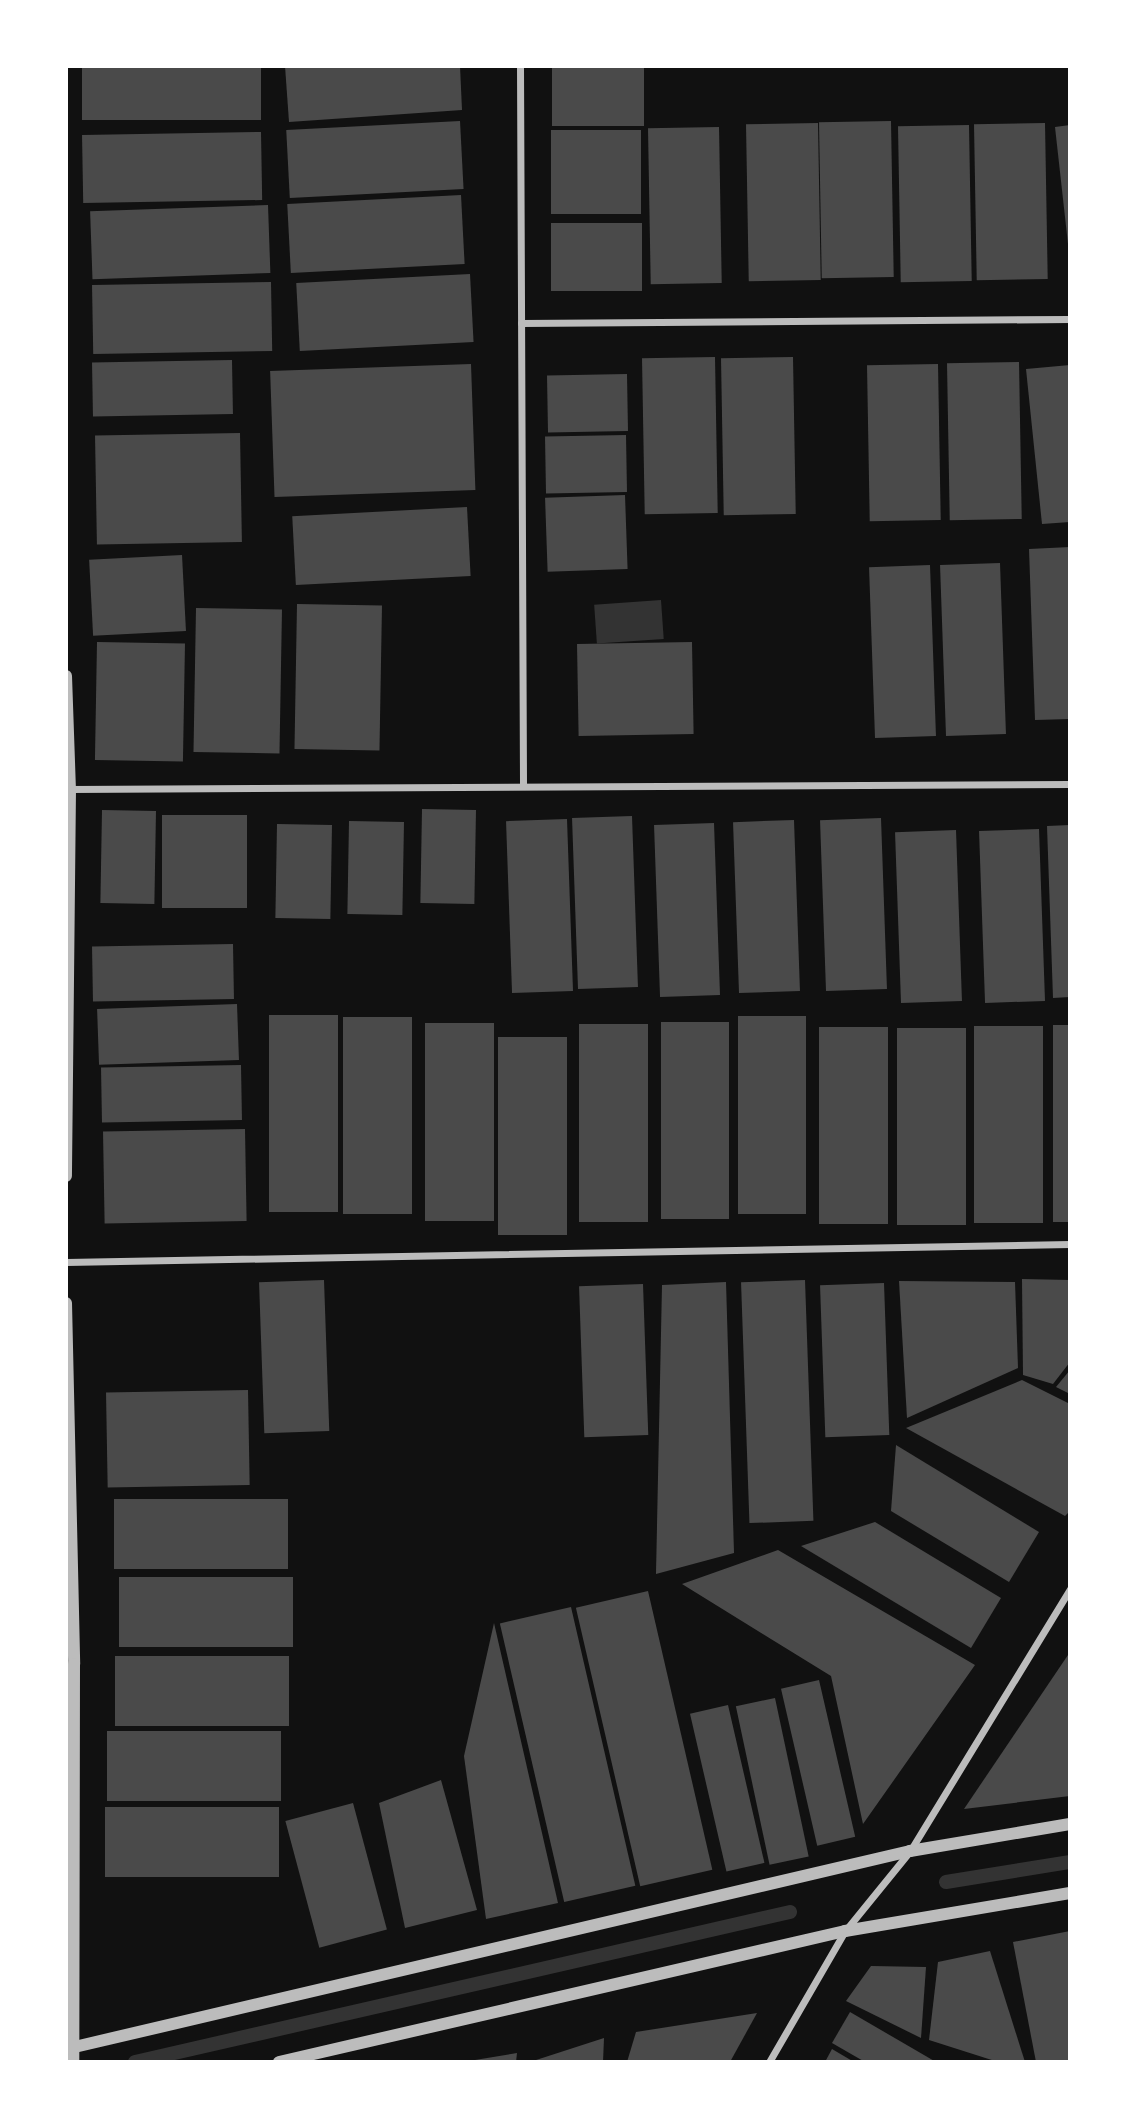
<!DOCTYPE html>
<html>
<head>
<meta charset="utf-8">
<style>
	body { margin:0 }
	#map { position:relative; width:1136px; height:2128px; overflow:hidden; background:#111; font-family:"Archivo Narrow",sans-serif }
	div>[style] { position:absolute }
	.water>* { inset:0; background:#333; transform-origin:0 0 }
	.stream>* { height:14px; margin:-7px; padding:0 7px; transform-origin:7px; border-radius:7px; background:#333 }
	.building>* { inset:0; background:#4a4a4a; transform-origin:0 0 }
	.minor>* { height:7px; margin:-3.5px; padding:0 3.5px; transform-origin:3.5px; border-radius:3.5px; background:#bcbcbc }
	.tertiary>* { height:12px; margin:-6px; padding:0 6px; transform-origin:6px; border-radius:6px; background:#bcbcbc }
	span { translate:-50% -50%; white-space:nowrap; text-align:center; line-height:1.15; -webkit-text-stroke:7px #fff; paint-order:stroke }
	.frame { position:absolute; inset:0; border:68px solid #fff; pointer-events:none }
</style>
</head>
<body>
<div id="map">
	<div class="water">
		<i style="left:661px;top:600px;width:39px;height:67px;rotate:86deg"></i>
	</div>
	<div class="stream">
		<i style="left:946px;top:1882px;width:126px;rotate:-9.2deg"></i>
		<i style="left:135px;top:2062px;width:672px;rotate:-12.9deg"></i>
	</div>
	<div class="building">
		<i style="left:82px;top:66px;width:179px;height:54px"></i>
		<i style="clip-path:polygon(285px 66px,460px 66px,462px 110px,289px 122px)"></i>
		<i style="left:552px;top:66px;width:92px;height:60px"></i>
		<i style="left:460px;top:121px;width:68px;height:174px;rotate:87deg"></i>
		<i style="left:891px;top:121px;width:156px;height:72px;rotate:89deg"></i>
		<i style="left:818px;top:123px;width:157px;height:72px;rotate:89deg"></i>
		<i style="left:1045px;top:123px;width:156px;height:71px;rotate:89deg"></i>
		<i style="left:969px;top:125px;width:156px;height:71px;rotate:89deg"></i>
		<i style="clip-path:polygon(1070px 125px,1070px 244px,1068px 244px,1055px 127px)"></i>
		<i style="left:719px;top:127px;width:156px;height:71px;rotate:89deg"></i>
		<i style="left:641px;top:130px;width:84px;height:90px;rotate:90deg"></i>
		<i style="left:261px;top:132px;width:68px;height:179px;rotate:89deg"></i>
		<i style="left:461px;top:195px;width:69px;height:174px;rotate:87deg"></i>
		<i style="left:268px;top:205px;width:68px;height:178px;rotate:88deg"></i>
		<i style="left:551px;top:223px;width:91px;height:68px"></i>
		<i style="left:470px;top:274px;width:68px;height:174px;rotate:87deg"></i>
		<i style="left:271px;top:282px;width:69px;height:179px;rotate:89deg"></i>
		<i style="left:715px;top:357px;width:156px;height:73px;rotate:89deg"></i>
		<i style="left:793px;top:357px;width:157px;height:72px;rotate:89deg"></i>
		<i style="left:232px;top:360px;width:54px;height:140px;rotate:89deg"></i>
		<i style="left:1019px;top:362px;width:157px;height:72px;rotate:89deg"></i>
		<i style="left:471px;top:364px;width:126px;height:201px;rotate:88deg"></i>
		<i style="left:938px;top:364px;width:156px;height:71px;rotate:89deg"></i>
		<i style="clip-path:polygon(1070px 365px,1070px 522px,1042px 524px,1026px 369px)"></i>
		<i style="left:627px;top:374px;width:57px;height:80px;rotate:89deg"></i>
		<i style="left:240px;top:433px;width:109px;height:145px;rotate:89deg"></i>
		<i style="left:626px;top:435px;width:57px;height:81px;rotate:89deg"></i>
		<i style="left:625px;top:495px;width:74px;height:80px;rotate:88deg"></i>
		<i style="left:467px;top:507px;width:69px;height:175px;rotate:87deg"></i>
		<i style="clip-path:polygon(1070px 547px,1070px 719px,1035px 720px,1029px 549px)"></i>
		<i style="left:182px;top:555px;width:76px;height:93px;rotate:87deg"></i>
		<i style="left:1000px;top:563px;width:171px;height:60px;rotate:88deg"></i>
		<i style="left:930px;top:565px;width:171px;height:61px;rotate:88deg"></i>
		<i style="left:297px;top:604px;width:85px;height:145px;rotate:1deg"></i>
		<i style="left:196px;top:608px;width:86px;height:144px;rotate:1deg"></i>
		<i style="left:97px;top:642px;width:88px;height:118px;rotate:1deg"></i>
		<i style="left:692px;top:642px;width:92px;height:115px;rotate:89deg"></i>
		<i style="left:422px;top:809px;width:54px;height:94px;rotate:1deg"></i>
		<i style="left:102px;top:810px;width:54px;height:93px;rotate:1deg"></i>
		<i style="left:162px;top:815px;width:85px;height:93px"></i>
		<i style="left:632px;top:816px;width:171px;height:60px;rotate:88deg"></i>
		<i style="left:881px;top:818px;width:171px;height:61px;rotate:88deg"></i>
		<i style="left:567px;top:819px;width:172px;height:61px;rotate:88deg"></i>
		<i style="left:794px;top:820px;width:171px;height:61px;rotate:88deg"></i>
		<i style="left:349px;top:821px;width:55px;height:93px;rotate:1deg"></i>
		<i style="left:714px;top:823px;width:172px;height:60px;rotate:88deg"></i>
		<i style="left:277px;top:824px;width:55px;height:94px;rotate:1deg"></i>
		<i style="clip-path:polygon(1070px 825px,1070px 997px,1053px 998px,1047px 826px)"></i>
		<i style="left:1039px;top:829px;width:172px;height:60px;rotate:88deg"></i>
		<i style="left:956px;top:830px;width:171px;height:61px;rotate:88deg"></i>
		<i style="left:233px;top:944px;width:55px;height:141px;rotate:89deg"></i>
		<i style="left:237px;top:1004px;width:56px;height:140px;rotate:88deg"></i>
		<i style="left:269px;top:1015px;width:69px;height:197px"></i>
		<i style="left:738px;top:1016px;width:68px;height:198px"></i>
		<i style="left:343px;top:1017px;width:69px;height:197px"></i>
		<i style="left:661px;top:1022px;width:68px;height:197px"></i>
		<i style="left:494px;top:1023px;width:198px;height:69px;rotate:90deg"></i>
		<i style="left:579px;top:1024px;width:69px;height:198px"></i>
		<i style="left:1053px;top:1025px;width:17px;height:197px"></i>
		<i style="left:974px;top:1026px;width:69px;height:197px"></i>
		<i style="left:819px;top:1027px;width:69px;height:197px"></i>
		<i style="left:897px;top:1028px;width:69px;height:197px"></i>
		<i style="left:498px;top:1037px;width:69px;height:198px"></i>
		<i style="left:241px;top:1065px;width:55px;height:140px;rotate:89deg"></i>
		<i style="left:245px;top:1129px;width:92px;height:142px;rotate:89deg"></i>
		<i style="clip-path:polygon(1022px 1279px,1070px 1280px,1070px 1362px,1053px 1384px,1023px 1375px)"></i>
		<i style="left:324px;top:1280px;width:151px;height:65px;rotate:88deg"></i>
		<i style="left:805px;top:1280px;width:241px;height:64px;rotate:88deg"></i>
		<i style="clip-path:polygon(899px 1281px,1015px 1282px,1018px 1368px,907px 1418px)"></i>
		<i style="clip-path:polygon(726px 1282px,734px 1553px,656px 1574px,662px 1285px)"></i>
		<i style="left:884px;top:1283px;width:152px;height:64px;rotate:88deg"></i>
		<i style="left:643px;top:1284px;width:151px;height:64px;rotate:88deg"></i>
		<i style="clip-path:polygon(1070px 1370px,1070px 1394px,1056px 1387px)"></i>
		<i style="clip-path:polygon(1022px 1380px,1070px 1404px,1070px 1511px,1065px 1516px,906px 1428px)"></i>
		<i style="left:248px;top:1390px;width:95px;height:142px;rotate:89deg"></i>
		<i style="clip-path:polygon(896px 1445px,1039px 1532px,1009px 1582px,891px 1511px)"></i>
		<i style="left:114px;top:1499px;width:174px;height:70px"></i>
		<i style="clip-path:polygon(875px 1522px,1001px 1598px,971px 1648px,801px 1546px)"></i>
		<i style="clip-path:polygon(778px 1550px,975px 1665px,863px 1824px,831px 1676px,682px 1584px)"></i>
		<i style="left:119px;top:1577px;width:174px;height:70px"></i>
		<i style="left:648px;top:1591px;width:286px;height:74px;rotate:77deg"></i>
		<i style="left:571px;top:1607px;width:286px;height:73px;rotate:77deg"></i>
		<i style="clip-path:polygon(494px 1623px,558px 1903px,486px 1919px,464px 1756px)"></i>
		<i style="clip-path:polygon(1070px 1652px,1070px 1796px,964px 1809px)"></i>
		<i style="left:115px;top:1656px;width:174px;height:70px"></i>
		<i style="left:819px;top:1680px;width:161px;height:39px;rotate:77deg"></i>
		<i style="left:775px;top:1698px;width:162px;height:40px;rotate:78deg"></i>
		<i style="left:728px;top:1705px;width:162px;height:39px;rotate:77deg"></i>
		<i style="left:107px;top:1731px;width:174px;height:70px"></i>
		<i style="clip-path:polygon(441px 1780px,477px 1910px,405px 1928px,379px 1803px)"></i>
		<i style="left:353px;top:1803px;width:131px;height:70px;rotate:75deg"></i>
		<i style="left:105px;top:1807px;width:174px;height:70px"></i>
		<i style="clip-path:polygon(1070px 1931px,1070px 2062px,1036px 2062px,1013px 1942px)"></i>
		<i style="clip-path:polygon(990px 1951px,1025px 2062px,998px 2062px,929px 2040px,938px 1962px)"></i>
		<i style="clip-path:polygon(871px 1966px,926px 1967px,921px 2038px,846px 2001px)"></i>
		<i style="clip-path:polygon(850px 2012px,936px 2062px,865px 2062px,832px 2043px)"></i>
		<i style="clip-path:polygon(757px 2013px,730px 2062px,627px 2062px,636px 2032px)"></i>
		<i style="clip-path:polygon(604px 2038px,603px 2062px,533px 2062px,533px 2061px)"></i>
		<i style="clip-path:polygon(832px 2049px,854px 2062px,825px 2062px)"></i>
		<i style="clip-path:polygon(517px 2053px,516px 2062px,475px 2062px,475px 2060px)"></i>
	</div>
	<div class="minor">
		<i style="left:520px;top:66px;width:718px;rotate:89.76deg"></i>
		<i style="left:521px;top:323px;width:549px;rotate:-0.42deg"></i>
		<i style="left:70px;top:789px;width:1000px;rotate:-0.29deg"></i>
		<i style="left:66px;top:1262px;width:1004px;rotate:-1.03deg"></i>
		<i style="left:769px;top:2062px;width:151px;rotate:-59.9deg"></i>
		<i style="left:845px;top:1931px;width:103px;rotate:-50.9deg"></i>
		<i style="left:910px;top:1851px;width:307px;rotate:-58.6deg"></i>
	</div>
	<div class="tertiary">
		<i style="left:66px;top:676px;width:113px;rotate:88deg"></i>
		<i style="left:70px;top:789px;width:387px;rotate:90.6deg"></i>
		<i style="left:66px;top:1303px;width:361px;rotate:88.7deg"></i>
		<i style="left:74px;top:1664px;width:398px;rotate:90.1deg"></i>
		<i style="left:66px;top:2049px;width:867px;rotate:-13.2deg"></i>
		<i style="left:910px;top:1851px;width:162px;rotate:-9.6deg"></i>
		<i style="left:279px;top:2062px;width:581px;rotate:-13.03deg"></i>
		<i style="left:845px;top:1931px;width:228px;rotate:-9.6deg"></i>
	</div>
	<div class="frame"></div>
</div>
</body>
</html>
